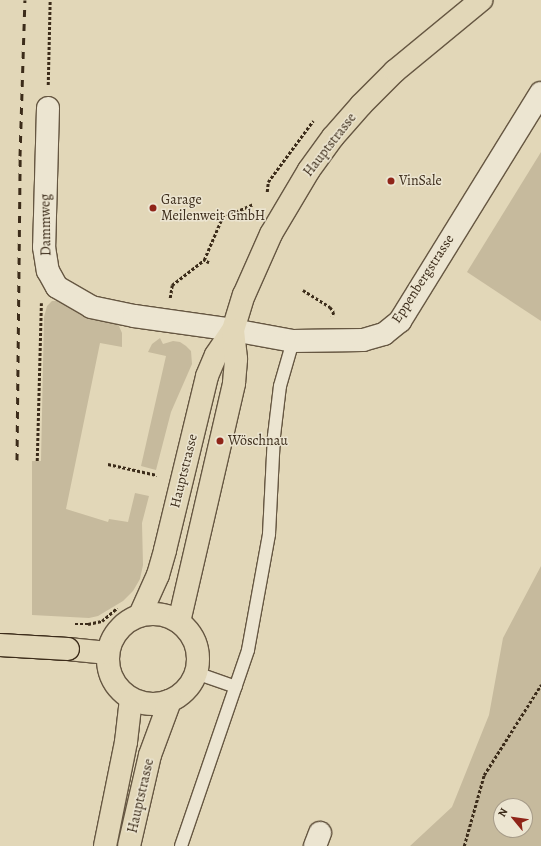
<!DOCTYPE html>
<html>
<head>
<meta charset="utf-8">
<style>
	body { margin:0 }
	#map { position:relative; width:541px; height:846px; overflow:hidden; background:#e2d7b8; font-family:Alegreya,serif }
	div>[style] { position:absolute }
	.green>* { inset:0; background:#c6ba9d }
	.path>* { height:2.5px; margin-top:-1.25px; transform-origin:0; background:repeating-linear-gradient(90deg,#3c2c1a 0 3px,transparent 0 5px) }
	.roads { filter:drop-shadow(1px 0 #665742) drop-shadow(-1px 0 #665742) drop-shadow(0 1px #665742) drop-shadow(0 -1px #665742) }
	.service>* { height:12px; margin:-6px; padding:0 6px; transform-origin:6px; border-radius:6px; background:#ece5d1 }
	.minor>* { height:22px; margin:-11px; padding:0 11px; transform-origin:11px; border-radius:11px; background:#ece5d1 }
	.tertiary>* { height:22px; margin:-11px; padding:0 11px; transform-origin:11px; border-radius:11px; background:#ece5d1 }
	.primary>* { height:22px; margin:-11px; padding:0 11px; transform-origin:11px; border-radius:11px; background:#e2d7b8 }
	.primary>.ring { margin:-11px; padding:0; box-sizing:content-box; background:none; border:22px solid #e2d7b8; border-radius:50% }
	.rail>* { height:3px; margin-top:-1.5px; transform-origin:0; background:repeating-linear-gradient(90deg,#3c2c1a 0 7px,transparent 0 14px) }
	.bridges { filter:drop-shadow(1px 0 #3c2c1a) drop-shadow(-1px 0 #3c2c1a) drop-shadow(0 1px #3c2c1a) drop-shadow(0 -1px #3c2c1a) }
	.primary-bridge>* { height:22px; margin:-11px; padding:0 11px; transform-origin:11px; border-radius:11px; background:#e2d7b8 }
	.dots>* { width:11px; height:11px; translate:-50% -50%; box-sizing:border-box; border:2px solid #ece5d1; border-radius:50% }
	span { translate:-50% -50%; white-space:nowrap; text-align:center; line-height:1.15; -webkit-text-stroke:3px #ece5d1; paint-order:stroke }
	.street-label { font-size:14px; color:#3c2c1a }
	.poi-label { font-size:14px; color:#3c2c1a }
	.left { translate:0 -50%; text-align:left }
	.north { position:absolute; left:493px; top:798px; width:40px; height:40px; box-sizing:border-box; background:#ece5d1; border:1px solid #a69b88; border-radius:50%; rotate:299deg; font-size:11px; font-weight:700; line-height:16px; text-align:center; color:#3c2c1a }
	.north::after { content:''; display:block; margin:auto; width:14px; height:18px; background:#8f2418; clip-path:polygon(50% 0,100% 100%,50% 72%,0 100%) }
</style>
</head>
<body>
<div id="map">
	<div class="green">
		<i style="clip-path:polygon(541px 152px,541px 321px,467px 272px)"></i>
		<i style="clip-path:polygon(52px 301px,60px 301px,118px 324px,122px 333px,122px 347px,100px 343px,66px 509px,108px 522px,109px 519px,128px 522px,135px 493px,149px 496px,142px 523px,143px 565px,140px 579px,133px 591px,123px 601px,98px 616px,89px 618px,32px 615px,32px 461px,41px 461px,44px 317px,47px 306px)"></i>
		<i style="clip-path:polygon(160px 338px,163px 344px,173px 341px,180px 342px,186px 346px,191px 351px,192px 364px,171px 412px,156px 470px,141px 466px,166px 356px,148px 352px,152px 344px)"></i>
		<i style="clip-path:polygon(evenodd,541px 566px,541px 846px,410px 846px,452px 807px,489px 715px,503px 638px,541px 566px,501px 806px,525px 806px,525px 830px,501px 830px,501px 806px)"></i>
	</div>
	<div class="path">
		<i style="left:48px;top:85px;width:85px;rotate:-88.7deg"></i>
		<i style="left:267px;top:192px;width:10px;rotate:-84deg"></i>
		<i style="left:268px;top:182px;width:76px;rotate:-53.6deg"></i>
		<i style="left:209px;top:263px;width:6px;rotate:-149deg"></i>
		<i style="left:204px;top:260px;width:46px;rotate:-66.8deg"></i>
		<i style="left:222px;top:218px;width:34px;rotate:-24deg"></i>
		<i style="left:303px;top:290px;width:32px;rotate:32deg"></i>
		<i style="left:330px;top:307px;width:6px;rotate:51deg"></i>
		<i style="left:334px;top:312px;width:5px;rotate:112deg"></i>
		<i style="left:170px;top:298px;width:13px;rotate:-81deg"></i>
		<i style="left:172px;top:285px;width:41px;rotate:-38deg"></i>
		<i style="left:37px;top:461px;width:158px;rotate:-88.5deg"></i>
		<i style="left:108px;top:464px;width:50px;rotate:12.7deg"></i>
		<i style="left:75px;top:624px;width:13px"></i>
		<i style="left:88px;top:624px;width:14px;rotate:-12deg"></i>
		<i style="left:102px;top:621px;width:20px;rotate:-41deg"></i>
		<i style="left:464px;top:846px;width:74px;rotate:-74.3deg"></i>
		<i style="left:484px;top:775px;width:107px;rotate:-57.7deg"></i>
	</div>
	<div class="roads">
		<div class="service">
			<i style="left:196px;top:673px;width:42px;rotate:19.3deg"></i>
			<i style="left:181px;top:846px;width:207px;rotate:-71.1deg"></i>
			<i style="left:248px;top:650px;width:118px;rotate:-79.7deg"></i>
			<i style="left:269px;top:534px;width:98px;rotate:-87.1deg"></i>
			<i style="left:274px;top:436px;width:50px;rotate:-83.2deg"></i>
			<i style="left:280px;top:386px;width:47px;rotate:-73.9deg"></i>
		</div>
		<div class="minor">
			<i style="left:48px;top:108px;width:139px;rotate:91.6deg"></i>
			<i style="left:44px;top:247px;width:24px;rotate:81deg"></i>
			<i style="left:48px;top:271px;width:18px;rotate:61deg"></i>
			<i style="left:57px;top:287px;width:39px;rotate:30deg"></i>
			<i style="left:91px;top:307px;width:44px;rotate:11.8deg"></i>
			<i style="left:134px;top:316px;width:100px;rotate:8deg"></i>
			<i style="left:315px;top:846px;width:14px;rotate:-69deg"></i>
		</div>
		<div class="tertiary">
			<i style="left:233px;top:330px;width:61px;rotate:10.4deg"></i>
			<i style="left:293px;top:341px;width:70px;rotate:-0.8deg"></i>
			<i style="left:363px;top:340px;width:22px;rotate:-16deg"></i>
			<i style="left:384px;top:334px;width:21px;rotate:-39deg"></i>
			<i style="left:400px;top:321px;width:268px;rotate:-58.3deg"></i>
		</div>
		<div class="primary">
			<i class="ring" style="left:108px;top:614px;width:68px;height:68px"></i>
			<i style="left:140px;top:615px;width:44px;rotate:-65.8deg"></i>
			<i style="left:158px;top:575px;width:26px;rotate:-74deg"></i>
			<i style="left:165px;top:550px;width:179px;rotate:-76.4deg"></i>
			<i style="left:207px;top:376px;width:23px;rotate:-67deg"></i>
			<i style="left:216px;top:355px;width:30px;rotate:-56deg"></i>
			<i style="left:233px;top:330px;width:37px;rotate:-73deg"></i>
			<i style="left:244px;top:295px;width:67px;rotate:-66.1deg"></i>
			<i style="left:271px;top:234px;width:74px;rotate:-59.3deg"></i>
			<i style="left:309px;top:170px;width:41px;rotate:-54deg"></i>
			<i style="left:333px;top:137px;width:43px;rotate:-48.8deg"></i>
			<i style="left:361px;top:105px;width:48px;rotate:-45deg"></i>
			<i style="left:395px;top:71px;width:112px;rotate:-39.5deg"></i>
			<i style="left:179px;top:622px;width:245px;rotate:-77deg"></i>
			<i style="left:234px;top:383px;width:24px;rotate:-85deg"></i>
			<i style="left:236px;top:359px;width:29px;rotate:-96deg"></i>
			<i style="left:68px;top:649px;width:40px;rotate:5.7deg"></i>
			<i style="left:105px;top:846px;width:106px;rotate:-78.6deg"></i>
			<i style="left:126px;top:742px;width:43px;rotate:-83.4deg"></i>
			<i style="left:129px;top:846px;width:93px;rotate:-77deg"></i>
			<i style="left:150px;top:755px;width:58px;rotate:-69.7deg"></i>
		</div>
	</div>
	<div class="rail">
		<i style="left:17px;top:460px;width:304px;rotate:-89.4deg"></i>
		<i style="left:20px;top:156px;width:156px;rotate:-88.2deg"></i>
	</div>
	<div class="bridges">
		<div class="primary-bridge">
			<i style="left:0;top:645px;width:68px;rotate:3.4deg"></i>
		</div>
	</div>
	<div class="dots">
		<i style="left:391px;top:181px;background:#8f2418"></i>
		<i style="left:153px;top:208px;background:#8f2418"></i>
		<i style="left:220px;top:441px;background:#8f2418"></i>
	</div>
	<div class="street-label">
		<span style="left:330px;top:145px;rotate:-52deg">Hauptstrasse</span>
		<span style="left:46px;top:225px;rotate:-91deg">Dammweg</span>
		<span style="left:423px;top:279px;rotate:-57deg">Eppenbergstrasse</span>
		<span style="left:184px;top:471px;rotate:-76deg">Hauptstrasse</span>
		<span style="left:141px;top:796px;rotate:-77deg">Hauptstrasse</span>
	</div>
	<div class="poi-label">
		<span class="left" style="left:399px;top:181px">VinSale</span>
		<span class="left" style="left:161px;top:208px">Garage<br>Meilenweit GmbH</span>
		<span class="left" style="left:228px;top:441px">Wöschnau</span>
	</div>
	<div class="north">N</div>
</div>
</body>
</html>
